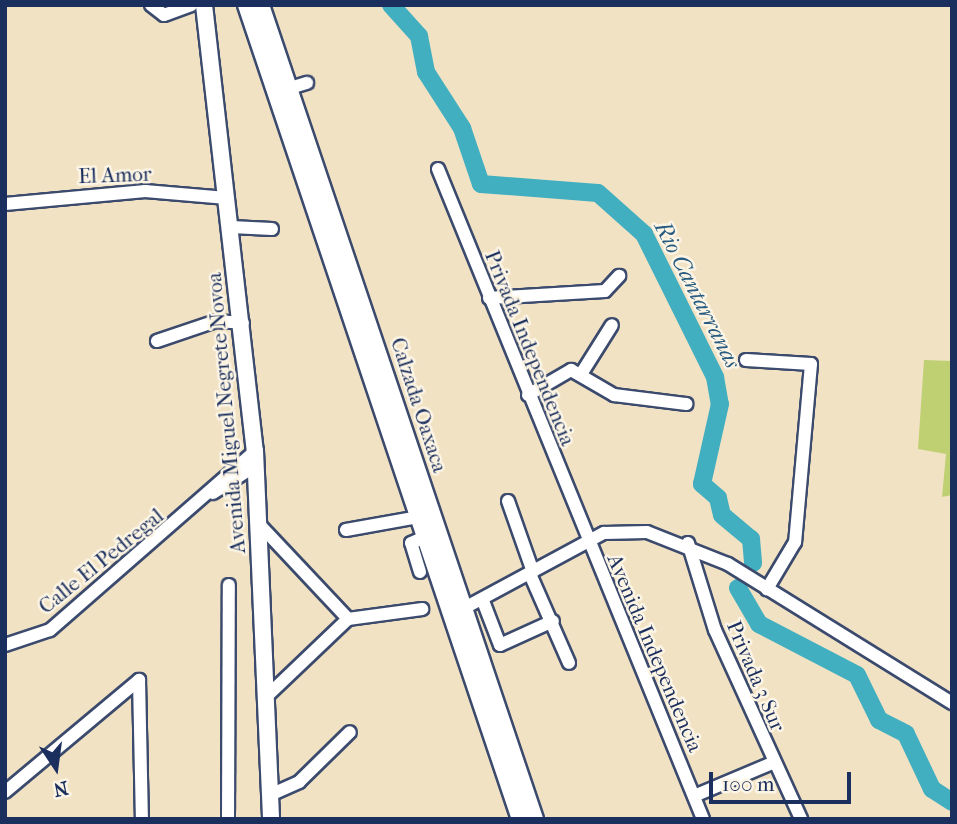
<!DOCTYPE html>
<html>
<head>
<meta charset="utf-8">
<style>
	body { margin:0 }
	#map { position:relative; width:957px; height:824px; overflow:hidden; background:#f1e2c4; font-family:"IM FELL French Canon",serif }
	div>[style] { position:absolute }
	.green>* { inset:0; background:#bfd073 }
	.river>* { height:18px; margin:-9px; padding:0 9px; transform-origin:9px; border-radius:9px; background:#42afc0 }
	.roads { filter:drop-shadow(2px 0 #3b4a6d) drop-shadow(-2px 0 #3b4a6d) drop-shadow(0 2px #3b4a6d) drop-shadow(0 -2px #3b4a6d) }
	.minor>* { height:12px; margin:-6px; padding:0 6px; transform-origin:6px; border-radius:6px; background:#fff }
	.major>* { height:16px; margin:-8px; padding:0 8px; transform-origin:8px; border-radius:8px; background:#fff }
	span { translate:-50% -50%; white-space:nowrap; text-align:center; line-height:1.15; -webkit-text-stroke:5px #fcf5e5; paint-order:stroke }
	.street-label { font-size:21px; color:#1b2f5e }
	.water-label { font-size:23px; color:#295c80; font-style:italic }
	.frame { position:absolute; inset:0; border:7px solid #1b2f5e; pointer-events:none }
	.north { position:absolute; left:21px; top:733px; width:70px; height:70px; -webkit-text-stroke:5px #fcf5e5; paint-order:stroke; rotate:167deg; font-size:19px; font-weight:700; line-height:28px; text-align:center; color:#1b2f5e }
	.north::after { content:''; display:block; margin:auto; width:24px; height:32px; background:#1b2f5e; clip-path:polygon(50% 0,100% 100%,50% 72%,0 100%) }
	.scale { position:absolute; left:709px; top:772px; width:142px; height:32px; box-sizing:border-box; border:4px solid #1b2f5e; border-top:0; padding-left:9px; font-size:21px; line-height:24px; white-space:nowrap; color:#1b2f5e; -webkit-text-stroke:5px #fcf5e5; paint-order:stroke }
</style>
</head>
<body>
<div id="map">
	<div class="green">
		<i style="clip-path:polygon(924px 360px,952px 361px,952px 495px,942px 497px,946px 454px,918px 449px)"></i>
	</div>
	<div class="river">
		<i style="left:391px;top:5px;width:42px;rotate:47.9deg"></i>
		<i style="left:419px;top:36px;width:37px;rotate:79deg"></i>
		<i style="left:426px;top:72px;width:67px;rotate:57.3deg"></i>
		<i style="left:462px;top:128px;width:59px;rotate:71.3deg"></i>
		<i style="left:481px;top:184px;width:117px;rotate:4.4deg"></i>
		<i style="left:598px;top:193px;width:62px;rotate:41.7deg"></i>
		<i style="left:644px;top:234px;width:160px;rotate:63.6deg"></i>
		<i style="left:715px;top:377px;width:27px;rotate:80deg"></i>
		<i style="left:720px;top:404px;width:82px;rotate:102.7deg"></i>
		<i style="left:702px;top:484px;width:21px;rotate:41deg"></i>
		<i style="left:718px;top:498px;width:17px;rotate:77deg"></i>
		<i style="left:722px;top:515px;width:38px;rotate:40deg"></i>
		<i style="left:751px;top:539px;width:24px;rotate:85deg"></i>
		<i style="left:738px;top:588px;width:42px;rotate:59.7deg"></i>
		<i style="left:759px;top:624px;width:110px;rotate:27.5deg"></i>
		<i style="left:857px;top:675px;width:50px;rotate:63.9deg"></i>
		<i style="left:879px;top:720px;width:30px;rotate:27deg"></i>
		<i style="left:906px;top:734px;width:61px;rotate:64.7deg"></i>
		<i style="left:932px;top:789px;width:24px;rotate:33deg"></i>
	</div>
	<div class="roads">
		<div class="minor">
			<i style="left:151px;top:5px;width:16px;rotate:38deg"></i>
			<i style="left:164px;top:15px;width:29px;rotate:-20deg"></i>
			<i style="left:287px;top:89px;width:21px;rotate:-17deg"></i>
			<i style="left:438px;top:169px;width:702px;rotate:67.82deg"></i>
			<i style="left:5px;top:204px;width:141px;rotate:-5.3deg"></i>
			<i style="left:145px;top:191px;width:82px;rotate:4.9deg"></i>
			<i style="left:231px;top:227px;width:41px;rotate:2.8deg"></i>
			<i style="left:489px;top:298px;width:116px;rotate:-3.5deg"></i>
			<i style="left:605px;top:291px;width:21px;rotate:-47deg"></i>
			<i style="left:157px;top:341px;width:62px;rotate:-18.7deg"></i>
			<i style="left:216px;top:321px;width:27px;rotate:4deg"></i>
			<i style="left:746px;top:360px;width:65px;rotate:3.5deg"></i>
			<i style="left:811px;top:364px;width:179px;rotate:95.1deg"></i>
			<i style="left:795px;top:542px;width:55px;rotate:120.8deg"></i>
			<i style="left:583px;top:371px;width:54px;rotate:-57.8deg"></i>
			<i style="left:528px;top:395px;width:50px;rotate:-30.2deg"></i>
			<i style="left:571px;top:370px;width:50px;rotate:30.2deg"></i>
			<i style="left:614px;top:395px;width:73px;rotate:7.1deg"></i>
			<i style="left:213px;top:493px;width:50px;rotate:-32.7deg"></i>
			<i style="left:508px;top:501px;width:75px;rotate:70.6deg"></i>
			<i style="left:258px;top:523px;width:132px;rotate:46.8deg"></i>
			<i style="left:348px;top:619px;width:75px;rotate:-7.7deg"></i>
			<i style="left:346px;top:530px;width:73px;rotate:-10.2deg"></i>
			<i style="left:688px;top:543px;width:91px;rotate:72.8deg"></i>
			<i style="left:715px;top:630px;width:208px;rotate:65.5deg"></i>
			<i style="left:420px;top:572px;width:30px;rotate:-107deg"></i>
			<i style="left:411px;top:543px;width:15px;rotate:-23deg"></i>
			<i style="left:530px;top:574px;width:97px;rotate:66.3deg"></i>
			<i style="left:483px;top:601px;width:47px;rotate:68.9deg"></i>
			<i style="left:500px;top:645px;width:58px;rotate:-24.4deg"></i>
			<i style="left:457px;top:612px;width:167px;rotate:-28.3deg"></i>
			<i style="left:604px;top:533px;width:43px;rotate:-1.3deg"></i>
			<i style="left:647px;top:532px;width:87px;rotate:21.6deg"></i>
			<i style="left:728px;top:564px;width:264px;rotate:31.8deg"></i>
			<i style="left:5px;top:645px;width:47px;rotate:-18.4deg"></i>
			<i style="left:50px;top:630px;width:272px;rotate:-41.1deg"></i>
			<i style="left:265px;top:698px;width:115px;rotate:-43.6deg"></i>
			<i style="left:5px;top:792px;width:175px;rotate:-39.9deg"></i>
			<i style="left:139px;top:680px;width:139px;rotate:88.8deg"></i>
			<i style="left:270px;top:795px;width:32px;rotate:-24deg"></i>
			<i style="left:299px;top:782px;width:71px;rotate:-44.4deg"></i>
			<i style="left:694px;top:796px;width:85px;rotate:-22.9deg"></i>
			<i style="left:228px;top:819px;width:234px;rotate:-89.8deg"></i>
		</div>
		<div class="major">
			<i style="left:204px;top:5px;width:449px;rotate:83.5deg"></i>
			<i style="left:255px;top:451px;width:368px;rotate:87.5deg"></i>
			<i style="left:246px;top:5px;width:859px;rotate:71.4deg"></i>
			<i style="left:261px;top:5px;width:859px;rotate:71.4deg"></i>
		</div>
	</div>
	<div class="street-label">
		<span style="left:115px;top:175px;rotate:-2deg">El Amor</span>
		<span style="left:530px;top:348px;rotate:68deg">Privada Independencia</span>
		<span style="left:419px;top:405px;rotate:72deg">Calzada Oaxaca</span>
		<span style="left:226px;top:413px;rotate:-95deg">Avenida Miguel Negrete Novoa</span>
		<span style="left:101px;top:561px;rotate:-39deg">Calle El Pedregal</span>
		<span style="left:655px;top:653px;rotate:67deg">Avenida Independencia</span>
		<span style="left:756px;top:676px;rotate:67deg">Privada 3 Sur</span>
	</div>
	<div class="water-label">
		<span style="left:697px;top:295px;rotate:63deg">Rio Cantarranas</span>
	</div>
	<div class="frame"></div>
	<div class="north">N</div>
	<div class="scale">100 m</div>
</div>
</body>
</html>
